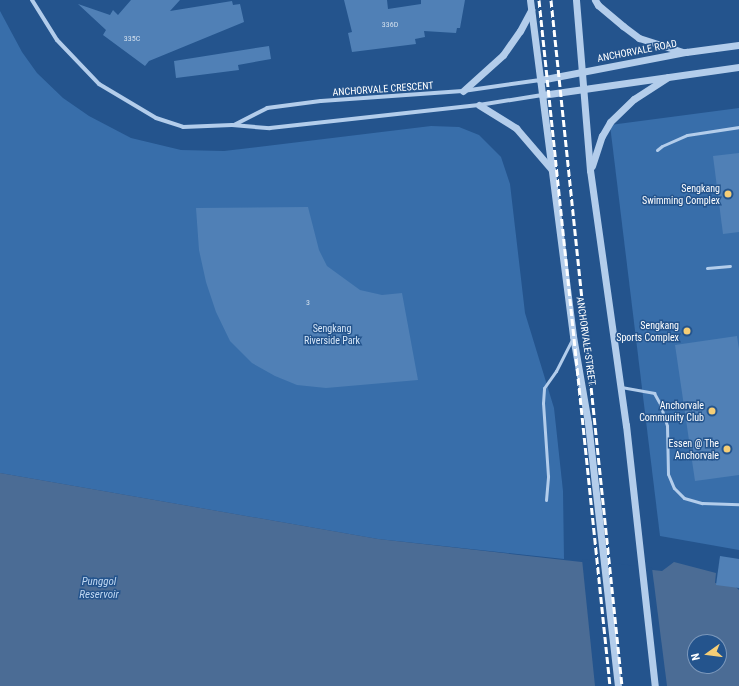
<!DOCTYPE html>
<html>
<head>
<meta charset="utf-8">
<style>
	body { margin:0 }
	#map { position:relative; width:739px; height:686px; overflow:hidden; background:#24548d; font-family:"Roboto Condensed",sans-serif }
	div>[style] { position:absolute }
	.green>* { inset:0; background:#386eaa }
	.water>* { inset:0; background:#4b6c95 }
	.pier>* { inset:0; background:#24548d }
	.building>* { inset:0; background:#5080b6 }
	.service>* { height:3px; margin:-1.5px; padding:0 1.5px; transform-origin:1.5px; border-radius:1.5px; background:#b3cdeb }
	.minor>* { height:4px; margin:-2px; padding:0 2px; transform-origin:2px; border-radius:2px; background:#b3cdeb }
	.tertiary>* { height:7px; margin:-3.5px; padding:0 3.5px; transform-origin:3.5px; border-radius:3.5px; background:#b3cdeb }
	.rail>* { height:3px; margin-top:-1.5px; transform-origin:0; background:repeating-linear-gradient(90deg,#fff 0 7px,transparent 0 10px) }
	.dots>* { width:11px; height:11px; translate:-50% -50%; box-sizing:border-box; border:2px solid #24548d; border-radius:50% }
	span { translate:-50% -50%; white-space:nowrap; text-align:center; line-height:1.15; -webkit-text-stroke:3px #24548d; paint-order:stroke }
	.number-label { font-size:8px; color:#d3dfed }
	.number-label span { -webkit-text-stroke-width:0 }
	.street-label { font-size:10px; color:#fff }
	.poi-label { font-size:10px; color:#fff }
	.right { translate:-100% -50%; text-align:right }
	.park-label { font-size:10px; color:#d7e7f8 }
	.water-label { font-size:11px; color:#bfd7f2; font-style:italic }
	.north { position:absolute; left:687px; top:634px; width:40px; height:40px; box-sizing:border-box; background:#24548d; border:1px solid #7c98bb; border-radius:50%; rotate:256deg; font-size:11px; font-weight:700; line-height:16px; text-align:center; color:#fff }
	.north::after { content:''; display:block; margin:auto; width:14px; height:18px; background:#f6ce76; clip-path:polygon(50% 0,100% 100%,50% 72%,0 100%) }
</style>
</head>
<body>
<div id="map">
	<div class="green">
		<i style="clip-path:polygon(0 11px,22px 52px,37px 73px,63px 98px,89px 116px,131px 138px,181px 150px,224px 151px,431px 126px,459px 127px,479px 135px,501px 157px,510px 184px,525px 313px,554px 408px,563px 491px,564px 559px,378px 539px,0 473px)"></i>
		<i style="clip-path:polygon(739px 108px,739px 550px,660px 536px,610px 125px)"></i>
	</div>
	<div class="water">
		<i style="clip-path:polygon(evenodd,0 473px,378px 539px,662px 571px,674px 562px,716px 573px,715px 583px,734px 585px,739px 590px,739px 686px,0 686px,0 473px,695px 642px,719px 642px,719px 666px,695px 666px,695px 642px)"></i>
	</div>
	<div class="pier">
		<i style="clip-path:polygon(582px 559px,652px 568px,667px 686px,595px 686px)"></i>
	</div>
	<div class="building">
		<i style="clip-path:polygon(131px 0,180px 0,170px 11px,232px 1px,233px 5px,240px 4px,244px 22px,149px 61px,145px 66px,103px 35px,106px 30px,78px 4px,110px 15px,113px 10px,118px 15px)"></i>
		<i style="clip-path:polygon(344px 0,387px 0,388px 9px,421px 4px,421px 0,465px 0,460px 28px,457px 28px,456px 33px,424px 31px,425px 37px,415px 39px,416px 44px,352px 52px,348px 33px,352px 32px)"></i>
		<i style="clip-path:polygon(269px 46px,271px 59px,238px 65px,239px 70px,176px 78px,174px 61px)"></i>
		<i style="clip-path:polygon(739px 153px,739px 232px,723px 234px,713px 156px)"></i>
		<i style="clip-path:polygon(308px 207px,319px 250px,327px 266px,360px 290px,382px 295px,402px 293px,418px 380px,326px 388px,297px 385px,275px 376px,252px 363px,230px 341px,216px 312px,206px 282px,199px 250px,196px 208px)"></i>
		<i style="clip-path:polygon(737px 336px,739px 349px,739px 475px,695px 481px,675px 345px)"></i>
		<i style="clip-path:polygon(720px 556px,739px 559px,739px 588px,716px 585px)"></i>
	</div>
	<div class="service">
		<i style="left:657px;top:150px;width:6px;rotate:-39deg"></i>
		<i style="left:662px;top:146px;width:27px;rotate:-24deg"></i>
		<i style="left:687px;top:135px;width:53px;rotate:-8.7deg"></i>
		<i style="left:707px;top:268px;width:23px;rotate:-5deg"></i>
		<i style="left:621px;top:387px;width:34px;rotate:10deg"></i>
		<i style="left:654px;top:393px;width:13px;rotate:61deg"></i>
		<i style="left:660px;top:404px;width:23px;rotate:72deg"></i>
		<i style="left:667px;top:426px;width:48px;rotate:88.8deg"></i>
		<i style="left:668px;top:474px;width:15px;rotate:67deg"></i>
		<i style="left:674px;top:488px;width:14px;rotate:45deg"></i>
		<i style="left:684px;top:498px;width:19px;rotate:16deg"></i>
		<i style="left:702px;top:503px;width:37px;rotate:2deg"></i>
		<i style="left:546px;top:500px;width:24px;rotate:-85deg"></i>
		<i style="left:548px;top:476px;width:73px;rotate:-93.9deg"></i>
		<i style="left:543px;top:403px;width:15px;rotate:-86deg"></i>
		<i style="left:544px;top:388px;width:21px;rotate:-55deg"></i>
		<i style="left:556px;top:371px;width:36px;rotate:-63deg"></i>
	</div>
	<div class="minor">
		<i style="left:32px;top:0;width:47px;rotate:58deg"></i>
		<i style="left:57px;top:40px;width:61px;rotate:46.3deg"></i>
		<i style="left:99px;top:84px;width:66px;rotate:30.8deg"></i>
		<i style="left:156px;top:118px;width:28px;rotate:18deg"></i>
		<i style="left:183px;top:127px;width:49px;rotate:-2.3deg"></i>
		<i style="left:232px;top:125px;width:38px;rotate:5deg"></i>
		<i style="left:270px;top:128px;width:210px;rotate:-6.3deg"></i>
		<i style="left:479px;top:105px;width:64px;rotate:-9deg"></i>
		<i style="left:234px;top:125px;width:37px;rotate:-27deg"></i>
		<i style="left:267px;top:108px;width:54px;rotate:-7.4deg"></i>
		<i style="left:321px;top:101px;width:142px;rotate:-4deg"></i>
		<i style="left:463px;top:91px;width:78px;rotate:-8.1deg"></i>
	</div>
	<div class="tertiary">
		<i style="left:530px;top:0;width:339px;rotate:82.7deg"></i>
		<i style="left:573px;top:336px;width:88px;rotate:80.2deg"></i>
		<i style="left:588px;top:423px;width:265px;rotate:83.5deg"></i>
		<i style="left:576px;top:0;width:171px;rotate:85.3deg"></i>
		<i style="left:590px;top:170px;width:258px;rotate:82deg"></i>
		<i style="left:626px;top:425px;width:263px;rotate:83.7deg"></i>
		<i style="left:595px;top:0;width:6px;rotate:59deg"></i>
		<i style="left:598px;top:5px;width:33px;rotate:40deg"></i>
		<i style="left:623px;top:26px;width:20px;rotate:37deg"></i>
		<i style="left:639px;top:38px;width:46px;rotate:17.7deg"></i>
		<i style="left:540px;top:80px;width:149px;rotate:-10.9deg"></i>
		<i style="left:686px;top:52px;width:53px;rotate:-7.5deg"></i>
		<i style="left:463px;top:91px;width:54px;rotate:-42deg"></i>
		<i style="left:503px;top:55px;width:29px;rotate:-55deg"></i>
		<i style="left:520px;top:31px;width:24px;rotate:-62deg"></i>
		<i style="left:542px;top:95px;width:199px;rotate:-8.1deg"></i>
		<i style="left:479px;top:105px;width:44px;rotate:31.9deg"></i>
		<i style="left:516px;top:128px;width:57px;rotate:49.3deg"></i>
		<i style="left:592px;top:166px;width:32px;rotate:-72deg"></i>
		<i style="left:602px;top:136px;width:16px;rotate:-60deg"></i>
		<i style="left:610px;top:122px;width:33px;rotate:-44deg"></i>
		<i style="left:634px;top:99px;width:40px;rotate:-32.9deg"></i>
	</div>
	<div class="rail">
		<i style="left:539px;top:0;width:690px;rotate:84.09deg"></i>
		<i style="left:551px;top:0;width:690px;rotate:84.09deg"></i>
	</div>
	<div class="dots">
		<i style="left:728px;top:194px;background:#f6ce76"></i>
		<i style="left:687px;top:331px;background:#f6ce76"></i>
		<i style="left:712px;top:411px;background:#f6ce76"></i>
		<i style="left:727px;top:449px;background:#f6ce76"></i>
	</div>
	<div class="number-label">
		<span style="left:390px;top:25px">336D</span>
		<span style="left:132px;top:39px">335C</span>
		<span style="left:308px;top:303px">3</span>
	</div>
	<div class="street-label">
		<span style="left:637px;top:51px;rotate:-11deg">ANCHORVALE ROAD</span>
		<span style="left:383px;top:89px;rotate:-4deg">ANCHORVALE CRESCENT</span>
		<span style="left:586px;top:341px;rotate:82deg">ANCHORVALE STREET</span>
	</div>
	<div class="poi-label">
		<span class="right" style="left:720px;top:194px">Sengkang<br>Swimming Complex</span>
		<span class="right" style="left:679px;top:331px">Sengkang<br>Sports Complex</span>
		<span class="right" style="left:704px;top:411px">Anchorvale<br>Community Club</span>
		<span class="right" style="left:719px;top:449px">Essen @ The<br>Anchorvale</span>
	</div>
	<div class="park-label">
		<span style="left:332px;top:334px">Sengkang<br>Riverside Park</span>
	</div>
	<div class="water-label">
		<span style="left:99px;top:589px">Punggol<br>Reservoir</span>
	</div>
	<div class="north">N</div>
</div>
</body>
</html>
